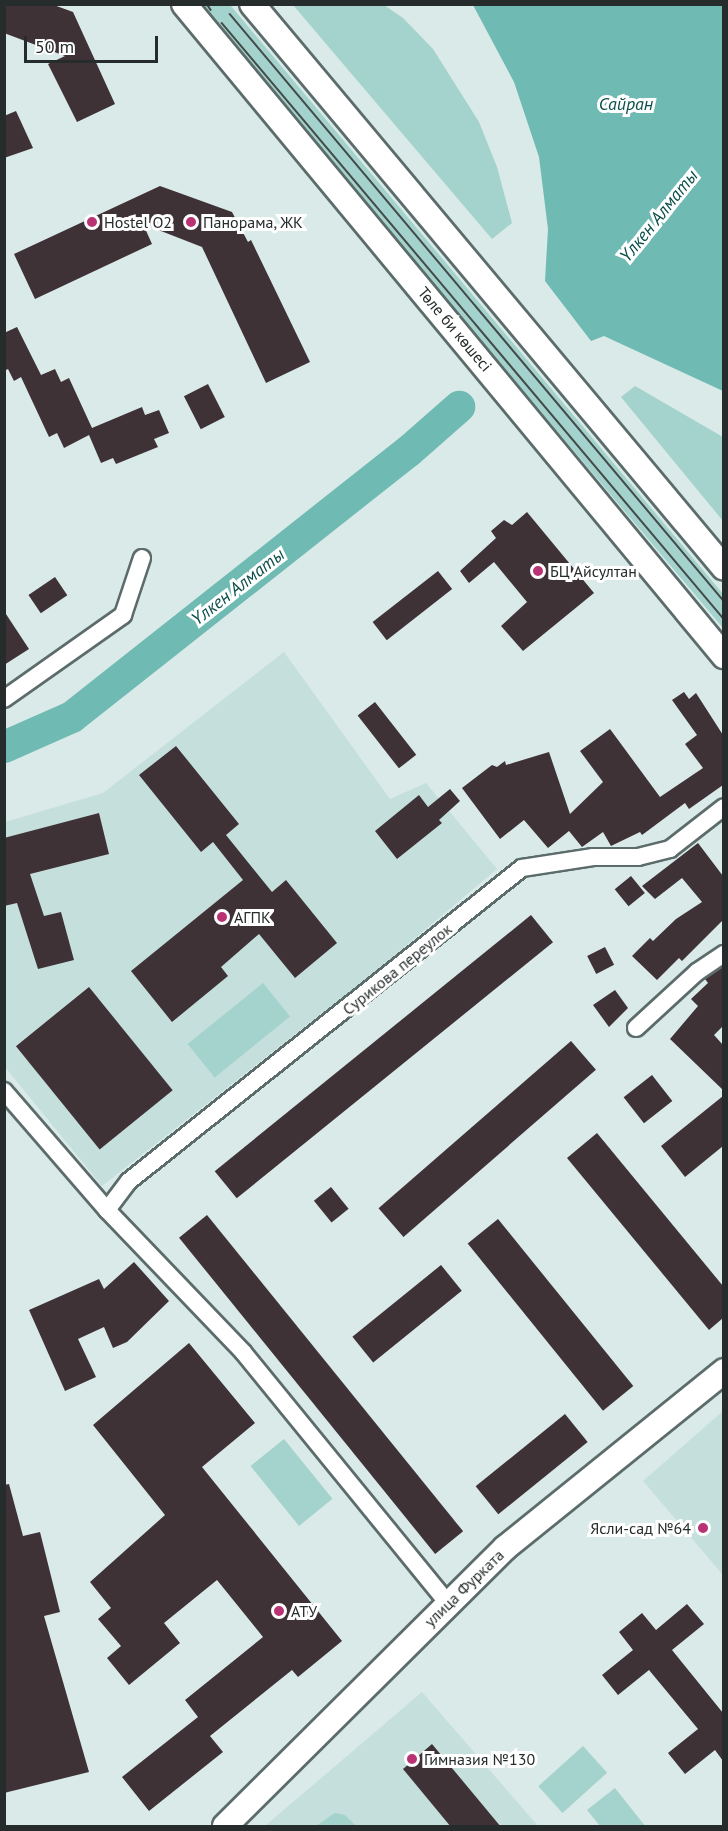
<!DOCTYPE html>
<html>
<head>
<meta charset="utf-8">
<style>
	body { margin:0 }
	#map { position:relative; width:728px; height:1831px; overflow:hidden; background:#d9eae8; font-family:"PT Sans",sans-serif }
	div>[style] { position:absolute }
	.built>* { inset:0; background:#c5dfdc }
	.green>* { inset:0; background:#a4d2cc; transform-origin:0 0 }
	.water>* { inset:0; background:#6fbab2 }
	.river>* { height:32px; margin:-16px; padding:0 16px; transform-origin:16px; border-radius:16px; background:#6fbab2 }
	.building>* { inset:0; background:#3f3237; transform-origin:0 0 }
	.roads { filter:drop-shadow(2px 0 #5c6c6a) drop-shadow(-2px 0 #5c6c6a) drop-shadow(0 2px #5c6c6a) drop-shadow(0 -2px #5c6c6a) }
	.street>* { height:16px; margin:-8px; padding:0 8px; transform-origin:8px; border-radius:8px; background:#fff }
	.secondary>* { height:24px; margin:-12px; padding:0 12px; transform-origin:12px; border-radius:12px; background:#fff }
	.tram>* { height:1.5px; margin:-0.75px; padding:0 0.75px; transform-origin:0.75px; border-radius:0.75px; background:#434b4a }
	.dots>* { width:16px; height:16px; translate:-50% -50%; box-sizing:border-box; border:3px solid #fff; border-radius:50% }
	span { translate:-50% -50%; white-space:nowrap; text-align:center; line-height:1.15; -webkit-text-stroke:6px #fff; paint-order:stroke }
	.poi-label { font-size:16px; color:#252c2b }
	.left { translate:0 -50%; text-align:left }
	.right { translate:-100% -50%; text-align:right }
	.street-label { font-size:16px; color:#252c2b }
	.water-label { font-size:18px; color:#0a4e49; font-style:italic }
	.frame { position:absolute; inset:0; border:6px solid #252c2b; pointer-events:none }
	.scale { position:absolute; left:24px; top:36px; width:134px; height:27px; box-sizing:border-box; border:3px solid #252c2b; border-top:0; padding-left:8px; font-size:18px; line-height:21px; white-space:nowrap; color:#252c2b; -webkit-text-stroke:4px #fff; paint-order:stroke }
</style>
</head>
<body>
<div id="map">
	<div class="built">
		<i style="clip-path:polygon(284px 652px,390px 799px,426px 783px,497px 869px,382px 966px,102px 1186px,5px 1067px,5px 822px,103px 793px)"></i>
		<i style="clip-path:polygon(723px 1411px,723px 1575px,643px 1481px)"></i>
		<i style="clip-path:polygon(422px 1692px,538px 1826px,265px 1826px)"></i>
	</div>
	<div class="green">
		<i style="clip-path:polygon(198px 5px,231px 6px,723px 594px,723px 628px)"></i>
		<i style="clip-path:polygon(293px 5px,384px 5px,403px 18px,433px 49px,479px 122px,497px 167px,512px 223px,492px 239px)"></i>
		<i style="clip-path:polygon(635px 386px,723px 437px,723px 521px,621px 397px)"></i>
		<i style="left:263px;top:983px;width:43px;height:97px;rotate:51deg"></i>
		<i style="left:284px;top:1439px;width:77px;height:43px;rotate:51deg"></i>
		<i style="left:583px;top:1746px;width:36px;height:60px;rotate:48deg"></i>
		<i style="clip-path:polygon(615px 1788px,645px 1826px,600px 1826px,587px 1810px)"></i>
		<i style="clip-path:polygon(335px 1813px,345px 1815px,356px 1826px,316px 1826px)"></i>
	</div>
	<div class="water">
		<i style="clip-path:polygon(473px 5px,723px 5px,723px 391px,604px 336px,591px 341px,545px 281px,548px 229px,539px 157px,514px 82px)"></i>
	</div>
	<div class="river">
		<i style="left:4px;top:747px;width:74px;rotate:-23.8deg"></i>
		<i style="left:72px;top:717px;width:429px;rotate:-38.3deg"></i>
		<i style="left:409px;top:451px;width:67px;rotate:-41.3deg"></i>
	</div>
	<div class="building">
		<i style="clip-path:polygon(4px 4px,51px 4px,73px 12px,115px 104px,77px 122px,48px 64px,65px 56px,4px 33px)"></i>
		<i style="clip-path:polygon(16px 111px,33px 148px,4px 158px,4px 116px)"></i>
		<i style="clip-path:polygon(160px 186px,232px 212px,248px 242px,251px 240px,310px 362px,266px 383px,202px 247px,143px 224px,152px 244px,35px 299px,14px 254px)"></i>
		<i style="clip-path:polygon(17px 327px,41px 375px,55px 369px,61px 382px,69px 378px,92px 428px,142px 407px,145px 415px,159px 410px,169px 433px,154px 439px,158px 447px,116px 464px,113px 458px,101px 463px,89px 435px,64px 448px,57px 433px,49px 437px,21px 377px,14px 381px,8px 369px,4px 371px,4px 333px)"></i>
		<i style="left:208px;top:384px;width:37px;height:27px;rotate:63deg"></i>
		<i style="clip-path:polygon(527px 512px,594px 593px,523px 651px,501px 626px,527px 602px,494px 562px,469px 583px,460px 571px,496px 538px,491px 531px,504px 520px,512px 525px)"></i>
		<i style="left:438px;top:571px;width:23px;height:83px;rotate:52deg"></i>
		<i style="left:55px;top:577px;width:22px;height:32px;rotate:56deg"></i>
		<i style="clip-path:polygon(4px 611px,29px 649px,4px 665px)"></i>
		<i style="clip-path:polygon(684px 692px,689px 699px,696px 693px,723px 735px,723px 785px,689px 809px,685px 803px,642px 835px,640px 832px,611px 846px,603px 832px,582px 847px,569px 831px,548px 848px,524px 820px,500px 839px,462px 788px,492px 765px,497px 767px,505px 761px,506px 765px,549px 752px,570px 814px,603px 782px,580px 751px,610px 729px,660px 797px,703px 768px,685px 744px,697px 735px,672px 700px)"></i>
		<i style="left:375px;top:702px;width:67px;height:22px;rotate:52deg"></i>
		<i style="clip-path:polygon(176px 746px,239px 824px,226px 835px,272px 892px,286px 880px,337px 943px,295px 978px,259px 934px,221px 967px,228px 976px,172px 1022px,131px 971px,243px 880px,213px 842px,201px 852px,139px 775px)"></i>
		<i style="clip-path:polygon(450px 789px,460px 801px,439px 820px,442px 823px,397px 859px,375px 831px,419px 795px,428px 807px)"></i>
		<i style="clip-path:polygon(99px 813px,109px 854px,30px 874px,44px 916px,61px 912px,74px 960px,38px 969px,17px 903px,4px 906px,4px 838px)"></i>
		<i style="clip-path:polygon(698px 843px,723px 876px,723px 920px,682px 961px,679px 958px,657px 980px,632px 956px,650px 938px,653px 941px,676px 919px,702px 902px,682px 878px,655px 899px,642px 886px)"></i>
		<i style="left:631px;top:876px;width:22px;height:21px;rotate:51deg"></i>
		<i style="left:531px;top:915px;width:35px;height:407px;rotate:51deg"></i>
		<i style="left:605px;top:947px;width:20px;height:20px;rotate:63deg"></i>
		<i style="clip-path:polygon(723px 967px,723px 1026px,714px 1035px,723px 1045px,723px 1090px,670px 1039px,698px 1006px,691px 999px,708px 983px,705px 979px)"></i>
		<i style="left:89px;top:987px;width:133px;height:94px;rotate:51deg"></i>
		<i style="clip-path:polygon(615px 990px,628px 1008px,609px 1027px,593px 1005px)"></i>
		<i style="left:571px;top:1041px;width:38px;height:255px;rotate:49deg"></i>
		<i style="left:652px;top:1075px;width:33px;height:36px;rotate:52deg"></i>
		<i style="clip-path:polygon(723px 1096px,723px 1146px,685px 1177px,661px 1146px)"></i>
		<i style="clip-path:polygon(597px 1133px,723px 1286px,723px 1318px,709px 1330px,567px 1158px)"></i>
		<i style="left:331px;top:1187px;width:28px;height:22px;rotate:51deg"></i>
		<i style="left:207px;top:1215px;width:407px;height:36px;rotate:51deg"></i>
		<i style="left:498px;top:1219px;width:215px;height:39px;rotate:51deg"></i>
		<i style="clip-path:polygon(134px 1262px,169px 1301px,127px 1342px,113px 1348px,104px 1327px,78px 1339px,96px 1377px,65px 1391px,29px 1310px,99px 1279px,104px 1289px)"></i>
		<i style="left:441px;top:1265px;width:33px;height:114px;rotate:51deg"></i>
		<i style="clip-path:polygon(189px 1343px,255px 1423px,202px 1467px,342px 1641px,298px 1677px,292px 1670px,210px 1736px,223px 1752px,149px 1811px,122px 1777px,198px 1717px,185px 1700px,263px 1637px,217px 1580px,164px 1623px,180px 1643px,129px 1685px,107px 1658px,121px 1646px,98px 1619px,111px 1608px,90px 1582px,165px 1515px,93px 1425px)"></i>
		<i style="left:565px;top:1414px;width:36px;height:115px;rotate:51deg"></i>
		<i style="clip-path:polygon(9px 1484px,23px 1536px,40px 1532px,60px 1612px,44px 1616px,89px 1772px,4px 1793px,4px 1485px)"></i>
		<i style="clip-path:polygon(687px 1604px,704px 1624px,672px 1650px,723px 1713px,723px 1761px,715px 1750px,685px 1774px,668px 1753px,698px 1729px,649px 1670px,618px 1695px,602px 1675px,633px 1650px,619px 1632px,642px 1613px,656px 1630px)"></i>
		<i style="clip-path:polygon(432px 1744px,501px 1827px,451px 1827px,403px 1769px)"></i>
	</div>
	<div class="roads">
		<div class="street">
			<i style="left:4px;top:699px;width:146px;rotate:-35.2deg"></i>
			<i style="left:123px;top:615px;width:60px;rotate:-71.6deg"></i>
			<i style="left:636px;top:1028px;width:83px;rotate:-42.6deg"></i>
			<i style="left:697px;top:972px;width:32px;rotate:-34deg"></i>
			<i style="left:4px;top:1091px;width:157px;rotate:49.1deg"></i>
			<i style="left:107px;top:1210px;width:197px;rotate:46.2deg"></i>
			<i style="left:243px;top:1352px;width:324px;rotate:50.8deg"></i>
			<i style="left:107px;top:1210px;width:36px;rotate:-53deg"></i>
			<i style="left:129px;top:1181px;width:502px;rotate:-38.54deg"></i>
			<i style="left:522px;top:868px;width:72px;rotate:-8.8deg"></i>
			<i style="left:593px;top:857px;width:45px"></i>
			<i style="left:638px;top:857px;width:33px;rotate:-14deg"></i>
			<i style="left:670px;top:849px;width:68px;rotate:-37.9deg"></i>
		</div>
		<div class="secondary">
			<i style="left:184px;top:4px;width:847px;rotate:50.37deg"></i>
			<i style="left:252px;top:4px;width:735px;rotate:50.07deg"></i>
			<i style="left:225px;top:1826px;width:395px;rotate:-44.8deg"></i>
			<i style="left:505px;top:1548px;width:282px;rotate:-38.9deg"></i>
		</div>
	</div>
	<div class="tram">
		<i style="left:207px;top:4px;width:7px;rotate:56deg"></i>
		<i style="left:230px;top:14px;width:767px;rotate:49.92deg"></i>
		<i style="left:222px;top:23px;width:779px;rotate:49.89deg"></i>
	</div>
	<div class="dots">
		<i style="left:92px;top:222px;background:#b93273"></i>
		<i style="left:191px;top:222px;background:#b93273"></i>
		<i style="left:538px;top:571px;background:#b93273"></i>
		<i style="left:222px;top:917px;background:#b93273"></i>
		<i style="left:703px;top:1528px;background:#b93273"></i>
		<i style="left:279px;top:1611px;background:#b93273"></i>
		<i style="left:412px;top:1759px;background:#b93273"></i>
	</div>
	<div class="poi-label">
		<span class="left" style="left:104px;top:222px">Hostel O2</span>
		<span class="left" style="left:203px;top:222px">Панорама, ЖК</span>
		<span class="left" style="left:550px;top:571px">БЦ Айсултан</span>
		<span class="left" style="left:234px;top:917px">АГПК</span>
		<span class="right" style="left:691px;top:1528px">Ясли-сад №64</span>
		<span class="left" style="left:291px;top:1611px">АТУ</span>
		<span class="left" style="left:424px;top:1759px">Гимназия №130</span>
	</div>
	<div class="street-label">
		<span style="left:455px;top:329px;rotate:50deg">Төле би көшесі</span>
		<span style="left:397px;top:969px;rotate:-39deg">Сурикова переулок</span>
		<span style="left:464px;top:1588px;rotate:-44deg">улица Фурката</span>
	</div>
	<div class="water-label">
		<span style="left:626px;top:104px">Сайран</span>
		<span style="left:659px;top:216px;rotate:-51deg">Үлкен Алматы</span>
		<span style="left:238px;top:587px;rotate:-38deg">Үлкен Алматы</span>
	</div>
	<div class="frame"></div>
	<div class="scale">50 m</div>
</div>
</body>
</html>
